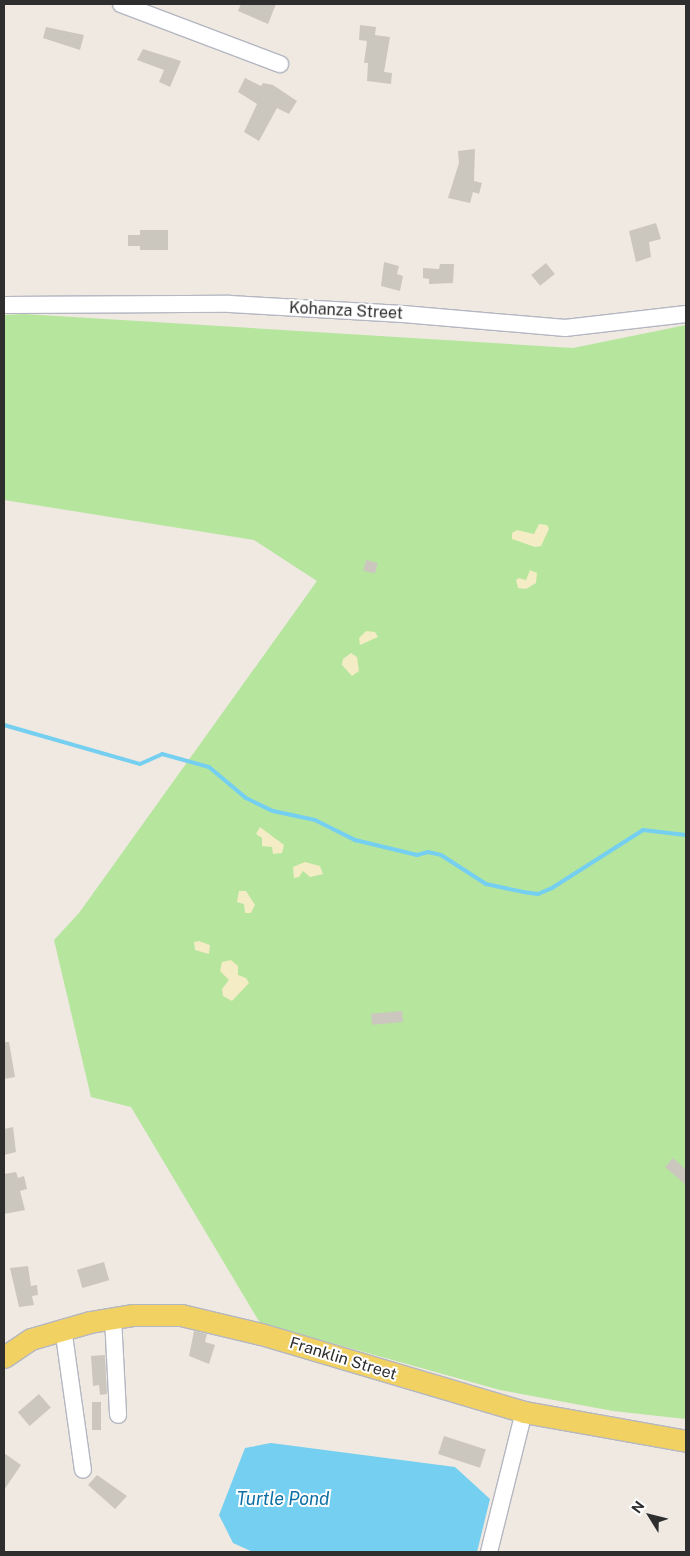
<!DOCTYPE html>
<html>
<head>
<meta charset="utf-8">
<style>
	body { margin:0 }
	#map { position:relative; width:690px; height:1556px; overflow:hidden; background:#efe9e1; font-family:"Public Sans",sans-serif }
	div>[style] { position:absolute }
	.green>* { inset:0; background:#b6e59e }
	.sand>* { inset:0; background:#f3ecc5 }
	.water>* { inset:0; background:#75cff0 }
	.stream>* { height:4px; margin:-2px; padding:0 2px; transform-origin:2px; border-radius:2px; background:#75cff0 }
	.building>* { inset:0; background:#cbc7bf; transform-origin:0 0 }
	.roads { filter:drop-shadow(1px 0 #b4b7c1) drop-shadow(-1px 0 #b4b7c1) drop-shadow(0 1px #b4b7c1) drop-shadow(0 -1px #b4b7c1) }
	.minor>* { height:16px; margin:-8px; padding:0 8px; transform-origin:8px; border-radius:8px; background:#fff }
	.major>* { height:21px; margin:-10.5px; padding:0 10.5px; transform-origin:10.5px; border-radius:10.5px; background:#f2d163 }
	span { translate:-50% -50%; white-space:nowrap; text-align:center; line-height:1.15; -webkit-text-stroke:4px #fff; paint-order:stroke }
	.street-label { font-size:16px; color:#2e2e2e }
	.water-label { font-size:18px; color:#0d6fa3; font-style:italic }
	.frame { position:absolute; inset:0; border:5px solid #2e2e2e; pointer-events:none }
	.north { position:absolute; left:625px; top:1491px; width:50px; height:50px; -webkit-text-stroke:4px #fff; paint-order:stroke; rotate:306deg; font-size:14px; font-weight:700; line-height:20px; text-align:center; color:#2e2e2e }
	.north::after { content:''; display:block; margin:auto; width:18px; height:22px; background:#2e2e2e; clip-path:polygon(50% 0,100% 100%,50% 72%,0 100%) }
</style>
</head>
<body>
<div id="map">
	<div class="green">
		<i style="clip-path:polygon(24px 314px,573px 348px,686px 325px,686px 1419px,613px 1411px,500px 1390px,260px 1323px,131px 1107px,91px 1097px,54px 940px,79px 913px,317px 581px,254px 540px,4px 500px,4px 315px)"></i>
	</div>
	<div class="sand">
		<i style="clip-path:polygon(539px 524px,547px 525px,549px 529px,541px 546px,535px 547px,512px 539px,512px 533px,517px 530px,534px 534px)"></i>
		<i style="clip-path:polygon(530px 570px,537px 573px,536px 583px,526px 589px,518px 588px,516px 580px,519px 578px,526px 580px)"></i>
		<i style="clip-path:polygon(366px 631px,375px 632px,378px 637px,360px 645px,359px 638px)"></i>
		<i style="clip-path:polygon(351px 653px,357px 657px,359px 671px,352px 676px,342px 665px,343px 659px)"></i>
		<i style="clip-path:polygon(260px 827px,284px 845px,282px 853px,273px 854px,272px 847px,262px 846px,262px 838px,256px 834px)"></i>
		<i style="clip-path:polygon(305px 862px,320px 866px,323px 874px,310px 877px,303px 871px,299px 877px,294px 878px,293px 867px)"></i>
		<i style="clip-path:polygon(239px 891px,246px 891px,255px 905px,251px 913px,245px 913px,244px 904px,237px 902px)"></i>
		<i style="clip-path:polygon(199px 941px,210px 945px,209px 954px,195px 950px,194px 942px)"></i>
		<i style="clip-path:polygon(231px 960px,238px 966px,238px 975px,246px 978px,249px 983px,232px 1001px,223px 996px,222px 989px,229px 980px,220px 971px,222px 962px)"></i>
	</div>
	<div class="water">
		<i style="clip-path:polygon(271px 1443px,455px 1467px,490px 1499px,477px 1552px,253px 1552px,233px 1543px,219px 1515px,245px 1448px)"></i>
	</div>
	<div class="stream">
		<i style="left:4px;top:725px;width:141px;rotate:16deg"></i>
		<i style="left:140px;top:764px;width:24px;rotate:-24deg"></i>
		<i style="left:162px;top:754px;width:49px;rotate:15.5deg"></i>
		<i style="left:209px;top:767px;width:48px;rotate:40deg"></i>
		<i style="left:246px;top:798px;width:30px;rotate:26deg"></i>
		<i style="left:273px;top:811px;width:43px;rotate:12.1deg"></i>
		<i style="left:315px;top:820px;width:45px;rotate:26.6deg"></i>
		<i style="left:355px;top:840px;width:64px;rotate:13.6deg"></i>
		<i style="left:417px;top:855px;width:11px;rotate:-15deg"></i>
		<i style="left:428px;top:852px;width:13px;rotate:13deg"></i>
		<i style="left:441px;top:855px;width:54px;rotate:32.8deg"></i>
		<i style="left:486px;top:884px;width:38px;rotate:12deg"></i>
		<i style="left:523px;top:892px;width:15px;rotate:8deg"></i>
		<i style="left:538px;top:894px;width:15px;rotate:-23deg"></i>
		<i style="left:552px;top:888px;width:108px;rotate:-32.5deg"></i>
		<i style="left:643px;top:830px;width:43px;rotate:6.6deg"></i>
	</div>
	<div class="building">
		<i style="clip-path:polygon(241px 4px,276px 4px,268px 24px,238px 11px)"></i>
		<i style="clip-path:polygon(360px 25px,376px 27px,375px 35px,390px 37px,384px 72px,392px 73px,391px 84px,367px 81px,368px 63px,364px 63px,367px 41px,359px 40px)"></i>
		<i style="clip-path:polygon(46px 27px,84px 35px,80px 50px,43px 38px)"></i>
		<i style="clip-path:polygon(143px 49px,181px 61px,170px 87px,159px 82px,164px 70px,137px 60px)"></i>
		<i style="clip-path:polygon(245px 78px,261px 86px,263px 83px,273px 85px,297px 101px,289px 114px,277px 108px,259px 141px,244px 132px,257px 104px,238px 92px)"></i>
		<i style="clip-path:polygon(475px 149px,474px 181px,482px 183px,479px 194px,473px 192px,470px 203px,448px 198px,459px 163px,458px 151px)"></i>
		<i style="clip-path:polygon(656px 223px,661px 239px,649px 242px,651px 257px,636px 262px,629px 231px)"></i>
		<i style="clip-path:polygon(140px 230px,168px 230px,168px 250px,140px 250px,140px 246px,128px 246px,128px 235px,140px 235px)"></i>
		<i style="clip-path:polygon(384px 262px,399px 266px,397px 274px,403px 276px,400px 291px,381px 286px)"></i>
		<i style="left:546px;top:263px;width:14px;height:19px;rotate:51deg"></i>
		<i style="clip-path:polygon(440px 264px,454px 264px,453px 283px,429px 284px,429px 279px,423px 278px,423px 268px,439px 269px)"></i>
		<i style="left:366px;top:560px;width:12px;height:11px;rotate:14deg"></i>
		<i style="left:402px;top:1011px;width:11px;height:31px;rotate:85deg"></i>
		<i style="clip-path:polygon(4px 1042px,9px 1042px,15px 1077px,4px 1079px)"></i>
		<i style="clip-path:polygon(13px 1127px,16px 1152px,4px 1155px,4px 1129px)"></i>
		<i style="clip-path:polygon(673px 1158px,686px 1170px,686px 1185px,665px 1167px)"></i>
		<i style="clip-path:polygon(16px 1172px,18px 1178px,24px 1176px,27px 1189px,20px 1191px,25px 1210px,4px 1214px,4px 1174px)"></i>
		<i style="left:104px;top:1262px;width:19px;height:28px;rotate:74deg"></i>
		<i style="clip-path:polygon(28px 1266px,31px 1286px,37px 1285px,38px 1295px,32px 1296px,34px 1305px,19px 1307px,10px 1268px)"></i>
		<i style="clip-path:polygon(194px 1331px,207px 1334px,205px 1342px,215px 1345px,209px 1364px,189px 1356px)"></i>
		<i style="clip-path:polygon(105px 1355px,107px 1394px,100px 1395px,99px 1385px,93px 1386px,91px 1356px)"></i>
		<i style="left:39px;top:1394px;width:18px;height:28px;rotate:49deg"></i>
		<i style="left:92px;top:1402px;width:9px;height:28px"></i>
		<i style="left:444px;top:1436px;width:44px;height:19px;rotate:18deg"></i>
		<i style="clip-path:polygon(4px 1453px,21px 1465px,4px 1490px)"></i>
		<i style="clip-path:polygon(97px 1475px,127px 1496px,115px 1509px,88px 1485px)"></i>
	</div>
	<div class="roads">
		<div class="minor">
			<i style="left:121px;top:4px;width:170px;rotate:20.7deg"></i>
			<i style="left:4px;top:305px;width:226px;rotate:-0.3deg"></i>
			<i style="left:230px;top:304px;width:173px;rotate:3.3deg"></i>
			<i style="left:403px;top:314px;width:163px;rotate:4.9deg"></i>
			<i style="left:565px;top:328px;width:122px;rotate:-6.6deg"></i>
			<i style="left:113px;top:1318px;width:97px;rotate:87deg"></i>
			<i style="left:63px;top:1328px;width:143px;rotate:82deg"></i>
			<i style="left:489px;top:1552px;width:144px;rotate:-76deg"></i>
		</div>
		<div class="major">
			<i style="left:4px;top:1357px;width:32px;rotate:-34deg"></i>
			<i style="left:31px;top:1339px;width:61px;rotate:-16.1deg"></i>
			<i style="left:90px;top:1322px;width:44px;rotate:-9.2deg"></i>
			<i style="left:133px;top:1315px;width:48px"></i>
			<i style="left:181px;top:1315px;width:82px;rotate:13.4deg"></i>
			<i style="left:261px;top:1334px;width:274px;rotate:16.5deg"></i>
			<i style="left:524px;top:1412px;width:165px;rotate:10.1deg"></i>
		</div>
	</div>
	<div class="street-label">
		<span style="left:346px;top:311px;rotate:3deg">Kohanza Street</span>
		<span style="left:343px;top:1359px;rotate:17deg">Franklin Street</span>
	</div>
	<div class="water-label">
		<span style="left:283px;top:1499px">Turtle Pond</span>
	</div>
	<div class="frame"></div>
	<div class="north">N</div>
</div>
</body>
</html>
